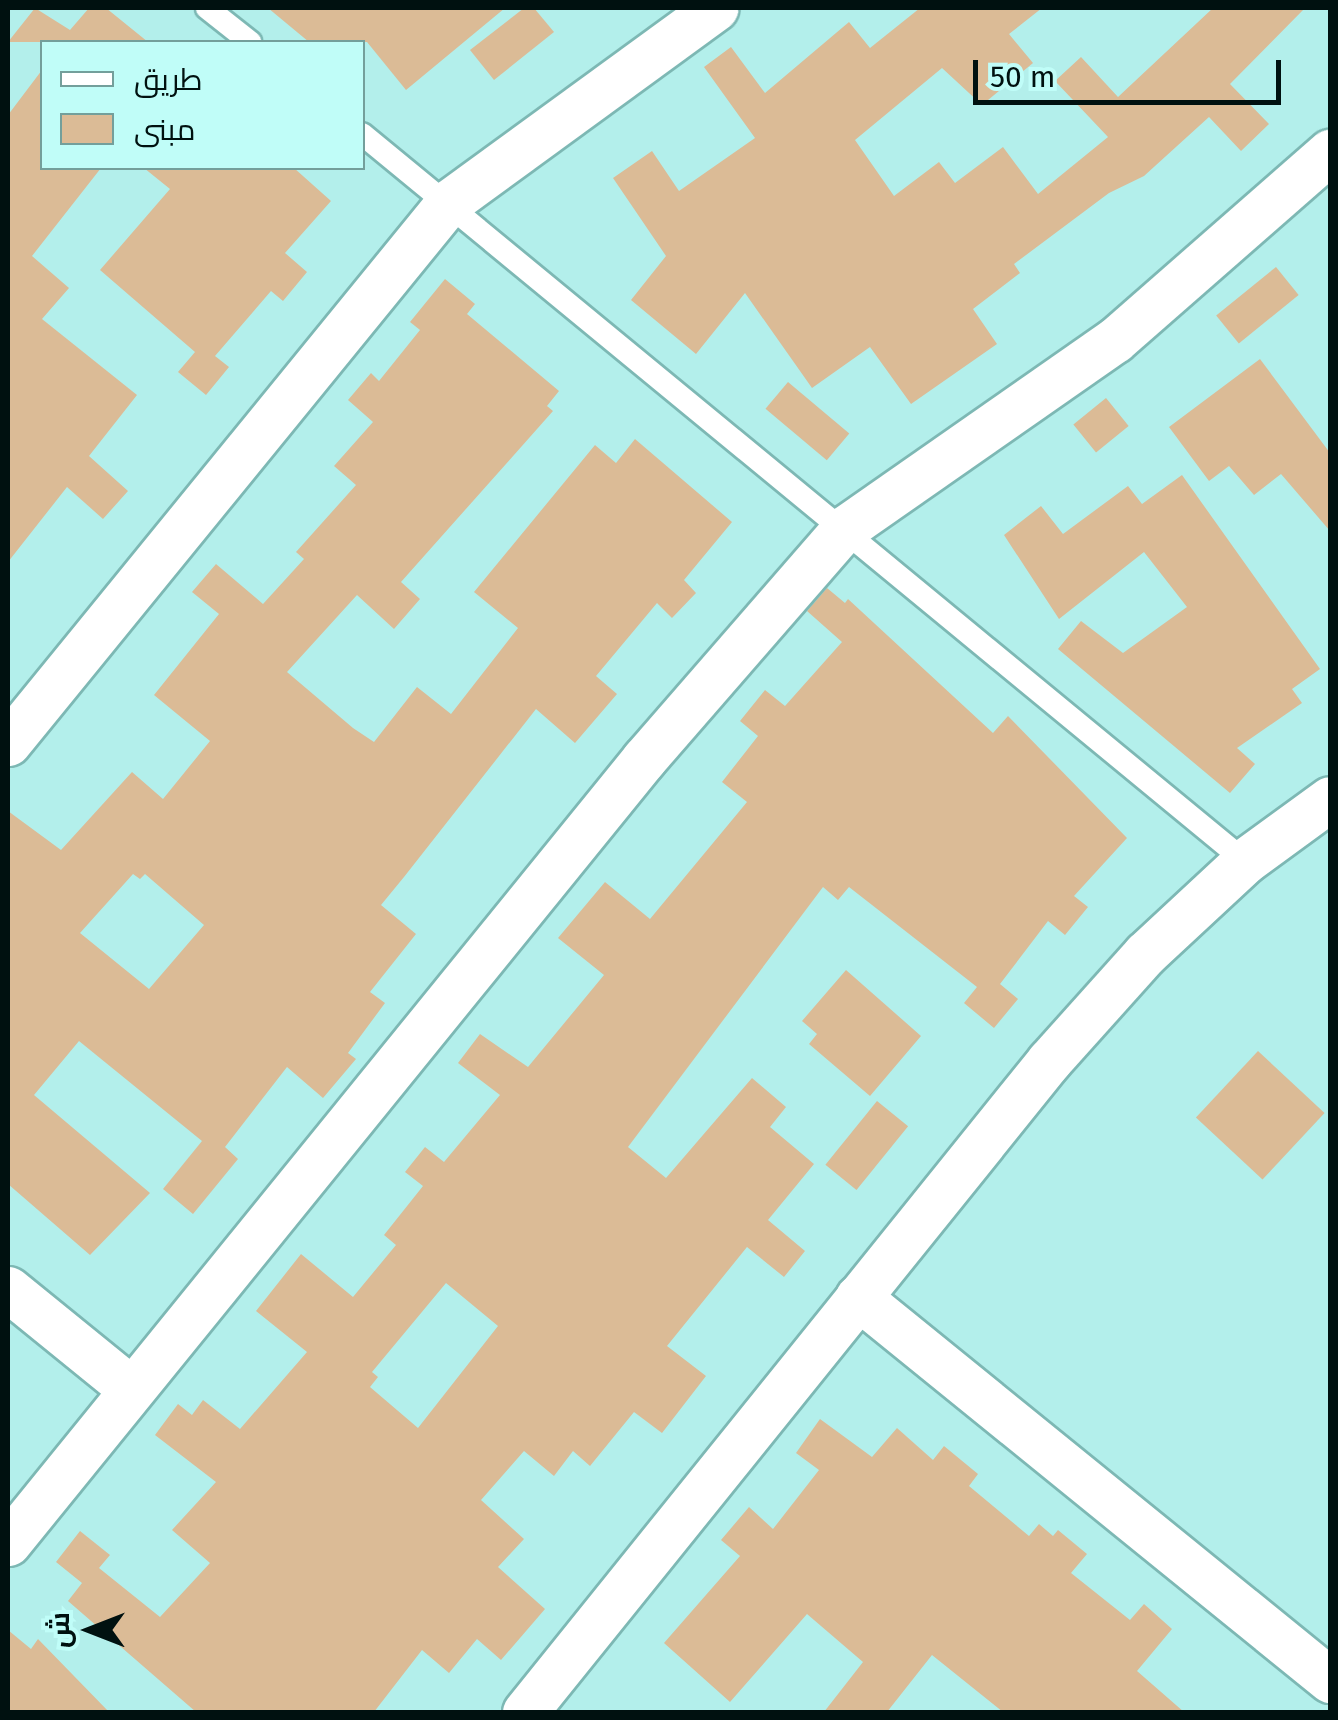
<!DOCTYPE html>
<html>
<head>
<meta charset="utf-8">
<style>
	body { margin:0 }
	#map { position:relative; width:1338px; height:1720px; overflow:hidden; background:#b3efeb; font-family:"Fira Sans",Cairo,sans-serif }
	div>[style] { position:absolute }
	.building>* { inset:0; background:#dbbb96; transform-origin:0 0 }
	.roads { filter:drop-shadow(2px 0 #7db8b4) drop-shadow(-2px 0 #7db8b4) drop-shadow(0 2px #7db8b4) drop-shadow(0 -2px #7db8b4) }
	.lane>* { height:22px; margin:-11px; padding:0 11px; transform-origin:11px; border-radius:11px; background:#fff }
	.street>* { height:45px; margin:-22.5px; padding:0 22.5px; transform-origin:22.5px; border-radius:22.5px; background:#fff }
	span { translate:-50% -50%; white-space:nowrap; text-align:center; line-height:1.15; -webkit-text-stroke:8px #c0fdf8; paint-order:stroke }
	.frame { position:absolute; inset:0; border:10px solid #001110; pointer-events:none }
	.legend { position:absolute; left:40px; top:40px; width:325px; height:130px; box-sizing:border-box; background:#c0fdf8; border:2px solid #739f9b; margin:0; padding:12px 18px; list-style:none; font-size:30px; color:#001110 }
	.legend li { display:flex; align-items:center; gap:20px; height:50px }
	.legend b { width:50px; border:2px solid #739f9b }
	.north { position:absolute; left:40px; top:1580px; width:100px; height:100px; -webkit-text-stroke:8px #c0fdf8; paint-order:stroke; rotate:270deg; font-size:28px; font-weight:700; line-height:40px; text-align:center; color:#001110 }
	.north::after { content:''; display:block; margin:auto; width:35px; height:45px; background:#001110; clip-path:polygon(50% 0,100% 100%,50% 72%,0 100%) }
	.scale { position:absolute; left:973px; top:60px; width:308px; height:45px; box-sizing:border-box; border:5px solid #001110; border-top:0; padding-left:12px; font-size:30px; line-height:35px; white-space:nowrap; color:#001110; -webkit-text-stroke:8px #c0fdf8; paint-order:stroke }
</style>
</head>
<body>
<div id="map">
	<div class="building">
		<i style="clip-path:polygon(35px 8px,70px 30px,89px 8px,106px 8px,148px 42px,8px 42px)"></i>
		<i style="clip-path:polygon(268px 8px,505px 8px,406px 90px,367px 42px,309px 42px)"></i>
		<i style="clip-path:polygon(524px 8px,534px 8px,554px 32px,494px 80px,470px 50px)"></i>
		<i style="clip-path:polygon(920px 8px,1042px 8px,1009px 34px,1033px 63px,982px 105px,942px 68px,855px 140px,894px 196px,939px 162px,955px 183px,1003px 147px,1038px 194px,1108px 137px,1055px 81px,1081px 57px,1118px 97px,1213px 8px,1305px 8px,1230px 84px,1269px 124px,1241px 151px,1209px 117px,1144px 176px,1109px 193px,1014px 264px,1020px 273px,973px 309px,997px 344px,911px 404px,870px 347px,812px 388px,745px 293px,696px 354px,631px 300px,666px 256px,613px 178px,652px 151px,679px 191px,755px 138px,704px 67px,731px 47px,765px 93px,849px 22px,870px 48px)"></i>
		<i style="clip-path:polygon(42px 70px,42px 168px,101px 168px,32px 256px,69px 288px,42px 319px,137px 395px,89px 456px,128px 491px,103px 519px,67px 487px,8px 562px,8px 115px)"></i>
		<i style="clip-path:polygon(144px 168px,294px 168px,331px 201px,285px 253px,307px 272px,283px 301px,271px 291px,215px 356px,229px 367px,206px 395px,178px 372px,195px 352px,100px 270px,170px 189px)"></i>
		<i style="left:1276px;top:267px;width:36px;height:77px;rotate:51deg"></i>
		<i style="clip-path:polygon(evenodd,445px 279px,475px 304px,467px 314px,559px 391px,547px 406px,553px 411px,401px 582px,420px 599px,394px 629px,357px 595px,287px 672px,353px 728px,374px 742px,417px 687px,451px 714px,518px 628px,474px 592px,595px 445px,616px 463px,635px 439px,732px 522px,684px 580px,696px 593px,672px 618px,657px 603px,596px 676px,617px 694px,575px 743px,536px 709px,404px 877px,381px 905px,416px 934px,370px 992px,385px 1003px,348px 1053px,356px 1059px,323px 1098px,287px 1067px,225px 1147px,238px 1159px,193px 1214px,163px 1189px,202px 1141px,79px 1041px,34px 1095px,150px 1193px,90px 1255px,8px 1184px,8px 811px,61px 850px,132px 772px,163px 799px,210px 741px,154px 695px,219px 614px,192px 592px,216px 564px,263px 604px,304px 559px,296px 552px,356px 485px,334px 466px,373px 422px,348px 400px,371px 373px,379px 381px,420px 330px,410px 322px,445px 279px,133px 874px,140px 879px,145px 874px,204px 925px,149px 989px,80px 933px,133px 874px)"></i>
		<i style="clip-path:polygon(1260px 359px,1330px 453px,1330px 531px,1281px 474px,1254px 495px,1229px 466px,1209px 481px,1169px 427px)"></i>
		<i style="left:788px;top:382px;width:80px;height:35px;rotate:40deg"></i>
		<i style="left:1106px;top:398px;width:36px;height:42px;rotate:51deg"></i>
		<i style="clip-path:polygon(1182px 475px,1320px 669px,1292px 689px,1302px 703px,1237px 748px,1255px 764px,1230px 793px,1058px 649px,1081px 621px,1123px 653px,1187px 607px,1144px 552px,1059px 619px,1004px 535px,1041px 506px,1063px 534px,1128px 486px,1142px 504px)"></i>
		<i style="clip-path:polygon(evenodd,827px 588px,845px 603px,848px 599px,993px 733px,1008px 716px,1127px 838px,1074px 896px,1088px 907px,1065px 935px,1048px 921px,1000px 984px,1018px 999px,994px 1028px,964px 1003px,977px 987px,849px 887px,838px 900px,823px 887px,628px 1147px,666px 1178px,752px 1078px,786px 1107px,770px 1127px,814px 1164px,768px 1220px,805px 1251px,784px 1277px,747px 1247px,667px 1346px,706px 1376px,662px 1433px,634px 1412px,590px 1466px,573px 1451px,554px 1476px,524px 1451px,481px 1500px,524px 1539px,498px 1567px,545px 1609px,501px 1660px,477px 1639px,449px 1673px,422px 1650px,374px 1712px,196px 1712px,68px 1601px,82px 1583px,56px 1562px,80px 1531px,110px 1555px,99px 1568px,160px 1617px,210px 1563px,172px 1530px,216px 1482px,155px 1435px,178px 1404px,192px 1415px,203px 1400px,240px 1429px,307px 1352px,256px 1311px,301px 1254px,353px 1297px,396px 1245px,384px 1235px,423px 1186px,405px 1172px,425px 1147px,444px 1162px,500px 1095px,458px 1063px,480px 1034px,528px 1067px,604px 975px,558px 938px,605px 882px,650px 919px,747px 802px,722px 782px,758px 736px,740px 721px,765px 690px,785px 706px,842px 642px,807px 611px,827px 588px,446px 1283px,498px 1326px,418px 1428px,370px 1387px,378px 1377px,372px 1372px,446px 1283px)"></i>
		<i style="clip-path:polygon(846px 970px,921px 1036px,870px 1096px,809px 1044px,817px 1034px,802px 1021px)"></i>
		<i style="left:1258px;top:1051px;width:91px;height:91px;rotate:43deg"></i>
		<i style="left:877px;top:1101px;width:40px;height:82px;rotate:39deg"></i>
		<i style="clip-path:polygon(820px 1419px,872px 1457px,897px 1428px,933px 1460px,944px 1446px,978px 1474px,969px 1486px,1029px 1536px,1039px 1524px,1053px 1536px,1058px 1530px,1087px 1554px,1071px 1573px,1130px 1620px,1144px 1604px,1172px 1629px,1137px 1671px,1184px 1712px,1003px 1712px,932px 1655px,887px 1712px,824px 1712px,863px 1662px,807px 1614px,730px 1702px,664px 1643px,740px 1556px,721px 1540px,749px 1507px,773px 1529px,819px 1470px,796px 1453px)"></i>
		<i style="clip-path:polygon(8px 1630px,31px 1649px,38px 1639px,109px 1712px,8px 1712px)"></i>
	</div>
	<div class="roads">
		<div class="lane">
			<i style="left:207px;top:8px;width:55px;rotate:38.3deg"></i>
			<i style="left:362px;top:134px;width:1144px;rotate:39.47deg"></i>
		</div>
		<div class="street">
			<i style="left:8px;top:743px;width:697px;rotate:-50.83deg"></i>
			<i style="left:448px;top:203px;width:331px;rotate:-36.1deg"></i>
			<i style="left:8px;top:1289px;width:159px;rotate:39.1deg"></i>
			<i style="left:858px;top:1297px;width:608px;rotate:39.06deg"></i>
			<i style="left:8px;top:1543px;width:1010px;rotate:-50.95deg"></i>
			<i style="left:644px;top:759px;width:305px;rotate:-49deg"></i>
			<i style="left:844px;top:529px;width:330px;rotate:-34.9deg"></i>
			<i style="left:1115px;top:340px;width:286px;rotate:-41.2deg"></i>
			<i style="left:525px;top:1712px;width:836px;rotate:-51.17deg"></i>
			<i style="left:1049px;top:1061px;width:144px;rotate:-48.1deg"></i>
			<i style="left:1145px;top:954px;width:137px;rotate:-42.9deg"></i>
			<i style="left:1245px;top:861px;width:105px;rotate:-36.1deg"></i>
		</div>
	</div>
	<div class="frame"></div>
	<ul class="legend">
	<li><b style="height:12px;background:#fff"></b>طريق</li>
	<li><b style="height:28px;background:#dbbb96"></b>مبنى</li>
	</ul>
	<div class="north">ش</div>
	<div class="scale">50 m</div>
</div>
</body>
</html>
